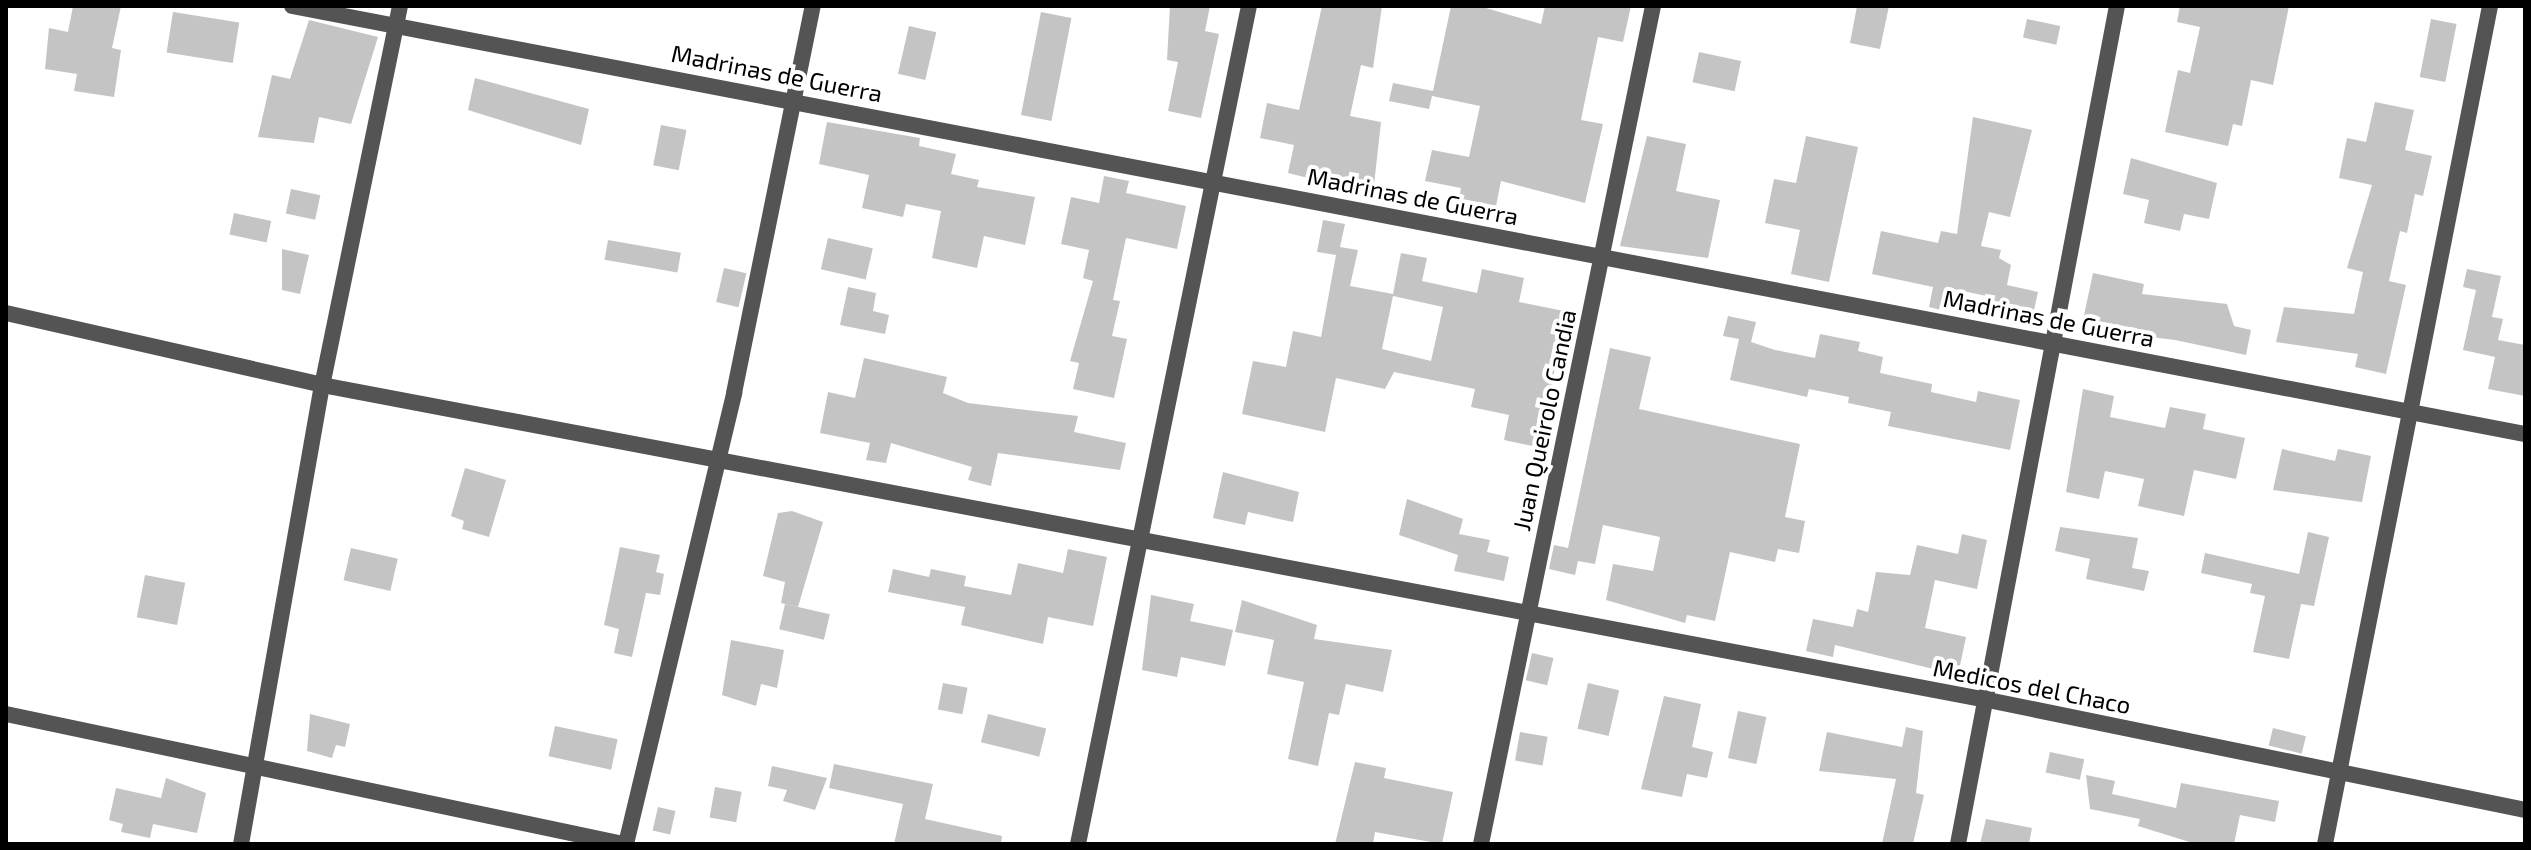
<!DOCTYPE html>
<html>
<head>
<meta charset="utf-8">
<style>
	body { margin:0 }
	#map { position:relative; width:2531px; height:850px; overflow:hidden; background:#fff; font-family:"Exo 2",sans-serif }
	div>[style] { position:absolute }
	.building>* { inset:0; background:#c4c4c4; transform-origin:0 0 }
	.minor>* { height:16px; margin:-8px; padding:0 8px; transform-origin:8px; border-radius:8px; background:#545454 }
	.tertiary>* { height:16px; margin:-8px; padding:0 8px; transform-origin:8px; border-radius:8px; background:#545454 }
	span { translate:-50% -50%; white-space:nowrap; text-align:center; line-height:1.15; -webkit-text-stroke:8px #fff; paint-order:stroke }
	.street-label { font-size:24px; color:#000 }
	.frame { position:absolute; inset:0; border:8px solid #000; pointer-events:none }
</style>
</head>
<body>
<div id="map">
	<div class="building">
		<i style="clip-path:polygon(73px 6px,121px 6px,112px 48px,121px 50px,114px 97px,74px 91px,77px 74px,45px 69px,49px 28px,68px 32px)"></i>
		<i style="clip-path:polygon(1170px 6px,1210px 6px,1205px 31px,1219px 34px,1201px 118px,1168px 111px,1178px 62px,1167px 60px)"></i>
		<i style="clip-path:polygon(1322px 6px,1382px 6px,1373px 68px,1361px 65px,1350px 116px,1381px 122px,1373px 194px,1288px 173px,1294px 145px,1260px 138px,1267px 103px,1299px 110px)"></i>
		<i style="clip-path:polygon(1451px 6px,1479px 6px,1541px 24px,1545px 6px,1631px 6px,1623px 42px,1598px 37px,1581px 120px,1603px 124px,1585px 203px,1501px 181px,1494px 216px,1457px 208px,1461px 188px,1425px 181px,1432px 150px,1469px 157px,1480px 106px,1432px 96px,1429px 109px,1389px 101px,1393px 83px,1433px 91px)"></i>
		<i style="clip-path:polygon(1857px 6px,1889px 6px,1880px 49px,1850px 43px)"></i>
		<i style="clip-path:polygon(2180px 6px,2289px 6px,2273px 85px,2251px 80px,2242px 126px,2233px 124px,2228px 146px,2165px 132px,2178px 70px,2190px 73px,2200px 27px,2177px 22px)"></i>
		<i style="left:173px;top:12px;width:67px;height:41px;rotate:9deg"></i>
		<i style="left:1041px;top:12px;width:31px;height:105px;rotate:11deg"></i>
		<i style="left:2027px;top:19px;width:34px;height:19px;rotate:12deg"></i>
		<i style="left:2431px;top:19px;width:26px;height:59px;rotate:11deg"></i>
		<i style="clip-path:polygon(309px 20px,378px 37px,351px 124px,319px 117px,314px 143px,258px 137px,272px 75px,290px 79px)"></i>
		<i style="left:909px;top:26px;width:28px;height:49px;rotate:13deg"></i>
		<i style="left:1699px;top:52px;width:43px;height:31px;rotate:12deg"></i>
		<i style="clip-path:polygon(475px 78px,589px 109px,581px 145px,468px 110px)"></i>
		<i style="clip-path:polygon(2375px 102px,2414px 110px,2405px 150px,2432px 156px,2423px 196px,2415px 194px,2407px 233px,2400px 231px,2389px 281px,2406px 285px,2386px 374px,2355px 367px,2358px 354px,2276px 342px,2284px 307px,2354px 314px,2363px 272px,2347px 268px,2372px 185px,2339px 178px,2347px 138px,2366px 142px)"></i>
		<i style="clip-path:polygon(1973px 117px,2032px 130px,2010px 217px,1989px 212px,1981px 246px,2001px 250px,1999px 258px,2011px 265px,2007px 285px,2038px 292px,2031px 324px,1987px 315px,1991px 297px,1954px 289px,1949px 312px,1929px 307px,1933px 287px,1872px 274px,1881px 231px,1938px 243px,1941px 231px,1957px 234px)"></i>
		<i style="clip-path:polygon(827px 122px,920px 138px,919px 146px,956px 154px,951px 174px,979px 180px,977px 187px,1035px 197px,1025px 245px,984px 236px,977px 268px,932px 258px,941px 211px,906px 204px,903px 217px,862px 208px,869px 175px,819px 164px)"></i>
		<i style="left:661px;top:125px;width:26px;height:41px;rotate:11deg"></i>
		<i style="clip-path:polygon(1647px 136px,1686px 144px,1676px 191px,1720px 200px,1708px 258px,1620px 246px)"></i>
		<i style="clip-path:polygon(1806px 136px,1858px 147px,1829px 282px,1791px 274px,1800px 230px,1765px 223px,1774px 179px,1796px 183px)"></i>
		<i style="clip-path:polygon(2131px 158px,2217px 183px,2209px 219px,2184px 214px,2180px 231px,2144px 223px,2149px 200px,2123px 194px)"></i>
		<i style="clip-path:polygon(1104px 176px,1129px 181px,1126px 193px,1186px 206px,1177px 249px,1126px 238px,1113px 300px,1120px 301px,1112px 336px,1127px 339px,1114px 398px,1073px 389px,1079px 363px,1070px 361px,1093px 281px,1083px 278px,1089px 250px,1061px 244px,1071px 197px,1099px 203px)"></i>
		<i style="left:291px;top:189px;width:30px;height:25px;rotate:12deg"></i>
		<i style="left:234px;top:213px;width:38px;height:22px;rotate:12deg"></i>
		<i style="clip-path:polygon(evenodd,1323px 220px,1345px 224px,1340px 247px,1358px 250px,1350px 286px,1393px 294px,1401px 253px,1427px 258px,1422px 281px,1477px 293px,1482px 269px,1524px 278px,1519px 302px,1564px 311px,1542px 448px,1504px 440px,1509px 415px,1471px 407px,1475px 389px,1394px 372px,1385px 389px,1336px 378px,1325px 432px,1242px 414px,1253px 361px,1286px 367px,1293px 331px,1321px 337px,1336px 255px,1317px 252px,1323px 220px,1393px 296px,1443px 307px,1431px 361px,1382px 349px,1393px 296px)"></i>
		<i style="left:828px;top:238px;width:46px;height:32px;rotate:13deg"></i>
		<i style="left:608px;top:240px;width:74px;height:20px;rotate:10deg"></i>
		<i style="clip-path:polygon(282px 249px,309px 255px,300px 294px,282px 290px)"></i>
		<i style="left:724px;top:268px;width:23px;height:35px;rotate:13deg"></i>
		<i style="clip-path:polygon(2467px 269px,2501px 276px,2492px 317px,2503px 319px,2498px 340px,2525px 345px,2525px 396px,2488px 389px,2495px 357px,2463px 350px,2476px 290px,2463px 287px)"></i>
		<i style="clip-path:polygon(2093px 273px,2144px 284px,2142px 294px,2227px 304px,2234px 326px,2251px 330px,2246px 355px,2175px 340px,2133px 335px,2131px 345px,2080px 334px)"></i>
		<i style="clip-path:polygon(848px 287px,876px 293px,873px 311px,889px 315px,885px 334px,840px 325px)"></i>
		<i style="clip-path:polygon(1728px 316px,1756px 322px,1751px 342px,1775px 350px,1815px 358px,1820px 334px,1860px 342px,1858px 351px,1883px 357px,1880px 373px,1932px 384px,1931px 392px,1976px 402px,1978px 391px,2020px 400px,2010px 450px,1888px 426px,1891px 412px,1848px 403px,1849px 397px,1809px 389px,1807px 397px,1730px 380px,1739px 339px,1723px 336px)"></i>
		<i style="clip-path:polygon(1610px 348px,1651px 357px,1639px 409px,1800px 444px,1785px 517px,1805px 521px,1799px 553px,1778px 549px,1775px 562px,1730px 552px,1715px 621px,1687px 615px,1685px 623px,1606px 600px,1613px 564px,1653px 571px,1660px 537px,1603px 525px,1595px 564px,1578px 561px,1575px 575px,1549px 569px,1554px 545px,1568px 548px)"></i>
		<i style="clip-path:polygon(864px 358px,947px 377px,943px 393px,968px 403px,1078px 416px,1074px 432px,1126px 443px,1120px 470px,998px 453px,991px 486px,968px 480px,972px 467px,891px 443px,886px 463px,866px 460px,870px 443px,820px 433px,828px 392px,855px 398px)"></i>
		<i style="clip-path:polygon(2083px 389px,2114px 396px,2110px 417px,2165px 428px,2170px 407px,2206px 414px,2203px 429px,2245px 438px,2236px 479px,2194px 470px,2184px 516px,2138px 506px,2144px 479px,2105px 471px,2099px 499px,2066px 492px)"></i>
		<i style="clip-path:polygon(2282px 449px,2335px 461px,2338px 449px,2371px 456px,2362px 502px,2273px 490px)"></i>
		<i style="clip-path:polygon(465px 468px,506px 480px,489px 537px,462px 529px,464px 521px,451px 516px)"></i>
		<i style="clip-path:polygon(1223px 472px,1299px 492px,1293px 522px,1248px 512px,1245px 525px,1213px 518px)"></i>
		<i style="clip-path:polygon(1407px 499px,1463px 519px,1459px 534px,1490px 540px,1487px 552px,1509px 557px,1504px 581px,1454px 571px,1458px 555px,1399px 535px)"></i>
		<i style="clip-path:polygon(792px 511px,823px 522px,798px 607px,781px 603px,785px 582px,763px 576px,778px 513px)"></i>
		<i style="clip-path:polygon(2060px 527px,2138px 538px,2132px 568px,2149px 571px,2144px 591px,2086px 579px,2090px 559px,2055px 551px)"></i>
		<i style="clip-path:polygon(2308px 532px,2329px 537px,2314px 606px,2301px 604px,2289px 659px,2253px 652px,2265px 596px,2250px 593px,2252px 584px,2201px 573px,2205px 553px,2299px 574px)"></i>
		<i style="clip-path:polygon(1962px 534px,1987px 540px,1977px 589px,1935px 580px,1925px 628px,1966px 637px,1958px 675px,1835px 645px,1833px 657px,1806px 651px,1813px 619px,1853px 627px,1857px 609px,1868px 612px,1876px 572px,1910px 575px,1917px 545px,1958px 554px)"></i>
		<i style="clip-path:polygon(620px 547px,660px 555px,656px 572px,664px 574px,660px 595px,646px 593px,632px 657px,614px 653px,619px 629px,604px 625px)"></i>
		<i style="left:351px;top:548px;width:48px;height:33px;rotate:13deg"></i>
		<i style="clip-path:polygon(1068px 549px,1107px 557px,1093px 626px,1048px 617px,1043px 644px,961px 625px,965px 607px,888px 592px,893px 569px,929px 577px,931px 569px,966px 576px,964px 586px,1011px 595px,1018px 563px,1063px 573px)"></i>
		<i style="left:145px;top:575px;width:41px;height:43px;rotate:11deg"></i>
		<i style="clip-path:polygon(1151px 595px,1194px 604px,1190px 621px,1233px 630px,1225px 666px,1181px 657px,1177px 677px,1142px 670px)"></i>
		<i style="clip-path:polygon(1242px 600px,1317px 625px,1314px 639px,1392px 650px,1383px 692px,1346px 684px,1339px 715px,1329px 713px,1318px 766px,1288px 759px,1304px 682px,1267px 674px,1274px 640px,1235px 632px)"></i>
		<i style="left:785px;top:604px;width:46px;height:26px;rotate:13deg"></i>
		<i style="clip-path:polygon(731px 640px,784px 650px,777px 688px,761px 684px,756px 706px,722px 695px)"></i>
		<i style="left:1532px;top:653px;width:22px;height:28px;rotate:13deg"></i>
		<i style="left:943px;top:683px;width:25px;height:27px;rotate:11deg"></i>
		<i style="left:1588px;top:683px;width:32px;height:47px;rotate:13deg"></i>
		<i style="clip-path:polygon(1664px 696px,1701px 704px,1692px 747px,1713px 752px,1707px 778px,1687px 774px,1682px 797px,1641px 789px)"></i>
		<i style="left:1738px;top:711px;width:29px;height:48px;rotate:12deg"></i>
		<i style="clip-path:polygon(310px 714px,350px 724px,345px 747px,336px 745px,332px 758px,307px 751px)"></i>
		<i style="left:988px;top:714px;width:60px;height:29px;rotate:14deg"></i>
		<i style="left:555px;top:726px;width:64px;height:31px;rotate:12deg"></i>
		<i style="clip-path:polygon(1906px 727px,1923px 731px,1916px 793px,1924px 795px,1913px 844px,1882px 844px,1896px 779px,1819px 771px,1827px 732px,1902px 747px)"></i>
		<i style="left:2273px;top:728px;width:34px;height:18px;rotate:14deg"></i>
		<i style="left:1520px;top:732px;width:28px;height:29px;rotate:10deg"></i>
		<i style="left:2050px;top:752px;width:35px;height:21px;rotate:12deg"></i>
		<i style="clip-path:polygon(1355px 762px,1386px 768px,1384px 778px,1453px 792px,1442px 844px,1375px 832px,1373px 844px,1335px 844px)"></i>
		<i style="clip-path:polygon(834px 764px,933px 784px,925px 819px,1002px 836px,1001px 844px,894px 844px,903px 804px,829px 788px)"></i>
		<i style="clip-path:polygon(772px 766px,827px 778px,815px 810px,783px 801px,787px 790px,768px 786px)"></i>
		<i style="clip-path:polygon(2086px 775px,2115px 781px,2112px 794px,2176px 808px,2181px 783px,2279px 801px,2275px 822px,2240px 815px,2234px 844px,2196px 844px,2138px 826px,2140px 819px,2090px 809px)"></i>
		<i style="clip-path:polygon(166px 778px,206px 793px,197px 833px,153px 824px,150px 838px,121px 832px,123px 824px,109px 820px,116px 788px,161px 798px)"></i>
		<i style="left:715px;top:787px;width:27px;height:31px;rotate:10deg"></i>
		<i style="left:658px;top:807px;width:18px;height:24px;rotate:13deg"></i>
		<i style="clip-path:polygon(1986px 819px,2032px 828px,2029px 844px,1980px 844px)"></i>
	</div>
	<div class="minor">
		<i style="left:292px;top:6px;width:2274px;rotate:10.85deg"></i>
		<i style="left:400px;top:6px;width:387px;rotate:101.6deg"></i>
		<i style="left:322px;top:385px;width:1690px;rotate:10.71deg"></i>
		<i style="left:1983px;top:699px;width:553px;rotate:11.57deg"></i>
		<i style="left:6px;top:313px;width:324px;rotate:12.8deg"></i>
		<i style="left:322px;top:385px;width:466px;rotate:100deg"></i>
		<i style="left:6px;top:714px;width:631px;rotate:11.9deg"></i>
		<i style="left:626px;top:844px;width:464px;rotate:-76.5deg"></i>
		<i style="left:734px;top:393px;width:395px;rotate:-78.5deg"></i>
		<i style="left:1078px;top:844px;width:855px;rotate:-78.47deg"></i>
		<i style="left:1958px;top:844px;width:853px;rotate:-79.26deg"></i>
		<i style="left:2325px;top:844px;width:854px;rotate:-78.86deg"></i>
	</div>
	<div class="tertiary">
		<i style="left:1481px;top:844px;width:855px;rotate:-78.4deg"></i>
	</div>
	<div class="street-label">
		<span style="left:777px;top:73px;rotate:11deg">Madrinas de Guerra</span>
		<span style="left:1413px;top:196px;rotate:11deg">Madrinas de Guerra</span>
		<span style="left:2049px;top:318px;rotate:11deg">Madrinas de Guerra</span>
		<span style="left:1544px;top:420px;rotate:-78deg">Juan Queirolo Candia</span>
		<span style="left:2032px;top:686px;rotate:11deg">Medicos del Chaco</span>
	</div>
	<div class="frame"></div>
</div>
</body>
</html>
